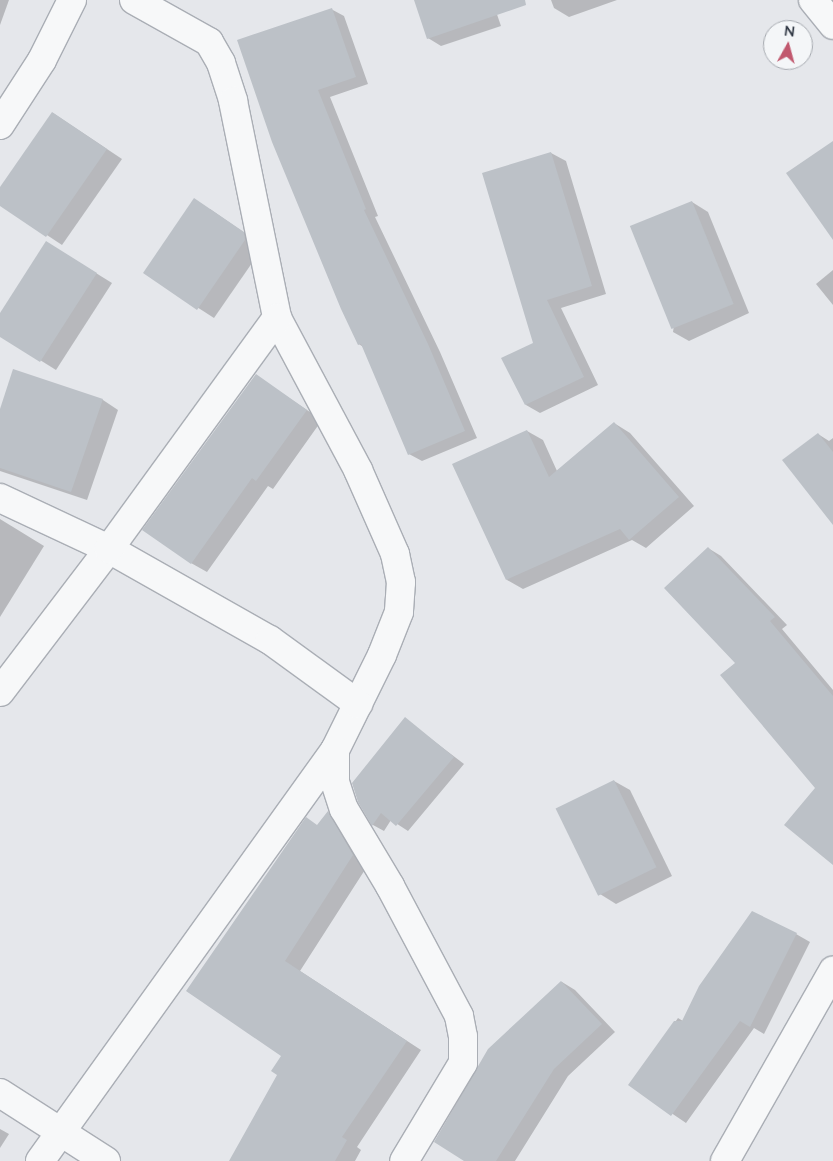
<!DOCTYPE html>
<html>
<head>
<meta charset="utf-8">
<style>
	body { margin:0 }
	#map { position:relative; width:833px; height:1161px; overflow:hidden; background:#e5e7eb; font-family:Lato,sans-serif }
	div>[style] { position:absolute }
	.shadow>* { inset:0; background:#0003 }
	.building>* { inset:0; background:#bcc1c7; transform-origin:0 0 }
	.roads { filter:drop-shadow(1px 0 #aaaeb5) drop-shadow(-1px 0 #aaaeb5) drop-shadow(0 1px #aaaeb5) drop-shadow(0 -1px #aaaeb5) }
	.minor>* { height:28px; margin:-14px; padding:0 14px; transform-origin:14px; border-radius:14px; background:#f7f8f9 }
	span { translate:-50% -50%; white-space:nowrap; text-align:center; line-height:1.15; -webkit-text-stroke:4.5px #f4f6f8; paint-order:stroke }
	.north { position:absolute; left:763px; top:20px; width:50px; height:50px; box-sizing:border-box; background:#f4f6f8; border:1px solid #a5a9af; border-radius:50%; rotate:7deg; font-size:14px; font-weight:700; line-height:20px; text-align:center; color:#2e3642 }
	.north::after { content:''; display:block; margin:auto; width:18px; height:22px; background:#c1586e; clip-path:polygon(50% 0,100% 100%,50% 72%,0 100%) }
</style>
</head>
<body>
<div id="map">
	<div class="shadow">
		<i style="clip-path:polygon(0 0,9px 0,0 25px)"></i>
		<i style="clip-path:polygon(415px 0,492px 0,501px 26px,441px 46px,428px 38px)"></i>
		<i style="clip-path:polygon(551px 0,617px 0,569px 17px,554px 8px)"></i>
		<i style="clip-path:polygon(331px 9px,344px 16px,368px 84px,330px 97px,378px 216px,375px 217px,440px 352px,477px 438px,422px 461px,409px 454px,363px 347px,359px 344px,273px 142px)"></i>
		<i style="clip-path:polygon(53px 113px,122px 159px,62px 245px,0 204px,0 189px)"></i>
		<i style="clip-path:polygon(551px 153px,566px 161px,606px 294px,561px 308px,598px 385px,540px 413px,526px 405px,535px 343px)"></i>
		<i style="clip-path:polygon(692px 202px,708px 212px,749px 313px,689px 341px,673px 332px)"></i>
		<i style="clip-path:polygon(210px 209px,259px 243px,261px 250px,214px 318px,144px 273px)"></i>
		<i style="clip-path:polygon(62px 252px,112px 283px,56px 370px,0 335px,0 316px)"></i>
		<i style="clip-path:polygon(833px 270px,833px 305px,816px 284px)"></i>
		<i style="clip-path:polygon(14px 371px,103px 400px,118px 410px,87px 500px,0 471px,0 413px)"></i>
		<i style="clip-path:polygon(256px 376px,322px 420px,273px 489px,268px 486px,207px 572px,191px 563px)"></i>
		<i style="clip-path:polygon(614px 423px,630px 433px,694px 506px,646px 548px,632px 540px,523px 589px,507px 580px,527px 431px,543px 440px,557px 471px)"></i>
		<i style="clip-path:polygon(818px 434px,829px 441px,833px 438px,833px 521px)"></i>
		<i style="clip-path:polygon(0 519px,44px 546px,0 617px)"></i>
		<i style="clip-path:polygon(708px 548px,721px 556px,787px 625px,782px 629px,833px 690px,833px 863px,817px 788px,737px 663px)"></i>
		<i style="clip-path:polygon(405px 719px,464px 764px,408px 831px,391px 820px,384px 831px,373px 825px,359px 802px)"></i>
		<i style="clip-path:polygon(614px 781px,630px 790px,672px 876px,616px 904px,600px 894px)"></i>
		<i style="clip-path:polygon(329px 813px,343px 821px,368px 865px,300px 971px,421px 1050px,357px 1147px,361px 1150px,355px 1161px,231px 1161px,279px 1074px,283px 1055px,187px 991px)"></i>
		<i style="clip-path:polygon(796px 934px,810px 942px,764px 1034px,754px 1028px,686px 1123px,630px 1085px,678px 1018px,683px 1021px)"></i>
		<i style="clip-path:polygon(562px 982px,575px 990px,615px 1032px,568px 1076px,515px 1161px,466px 1161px)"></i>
		<i style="clip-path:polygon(0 1129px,9px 1134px,0 1148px)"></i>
	</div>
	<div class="building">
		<i style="clip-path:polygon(414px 0,525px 0,526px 5px,427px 39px)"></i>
		<i style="clip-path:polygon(332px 8px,356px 77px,318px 90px,366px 209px,364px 210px,428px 344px,465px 431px,408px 455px,361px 344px,358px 345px,341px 309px,272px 142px,237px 40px)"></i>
		<i style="clip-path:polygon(52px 112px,107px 149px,46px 237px,0 206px,0 187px)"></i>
		<i style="clip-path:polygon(833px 141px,833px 240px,786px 173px)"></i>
		<i style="clip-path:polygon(551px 152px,592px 286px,547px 300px,584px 377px,525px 405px,501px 358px,533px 343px,482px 173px)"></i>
		<i style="clip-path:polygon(194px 198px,244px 232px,245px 240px,197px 310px,143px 273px)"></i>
		<i style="left:692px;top:201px;width:111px;height:67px;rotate:68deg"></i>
		<i style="clip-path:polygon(46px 241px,97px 273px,40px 362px,0 337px,0 313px)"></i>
		<i style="clip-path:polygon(13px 369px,103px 399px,71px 492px,0 468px,0 409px)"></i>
		<i style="clip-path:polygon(256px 374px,307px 410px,256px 481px,252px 478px,191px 564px,142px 530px)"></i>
		<i style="clip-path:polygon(614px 422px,679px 497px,629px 540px,620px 529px,506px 580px,452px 464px,527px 430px,549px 477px)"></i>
		<i style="clip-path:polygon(818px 433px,833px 452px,833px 525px,782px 460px)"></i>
		<i style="clip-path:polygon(708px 547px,775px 617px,770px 621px,833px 696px,833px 865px,784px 825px,815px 788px,720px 675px,735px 663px,664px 588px)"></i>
		<i style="clip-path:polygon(405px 717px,454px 757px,396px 826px,381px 813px,372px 826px,358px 802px,352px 783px)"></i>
		<i style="left:614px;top:780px;width:97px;height:65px;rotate:64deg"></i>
		<i style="clip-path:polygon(328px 811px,353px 855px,285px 961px,407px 1041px,342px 1137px,347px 1140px,335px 1161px,229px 1161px,277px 1075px,271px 1071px,281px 1056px,186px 991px,306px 817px,317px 825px)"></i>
		<i style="clip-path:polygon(752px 911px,797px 933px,750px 1027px,740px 1021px,671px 1116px,628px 1085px,674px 1021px,682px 1021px,699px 986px)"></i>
		<i style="clip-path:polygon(561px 981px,602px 1024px,554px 1069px,496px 1161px,464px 1161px,434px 1142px,488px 1049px)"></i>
	</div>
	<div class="roads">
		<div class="minor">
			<i style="left:134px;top:0;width:86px;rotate:29.2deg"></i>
			<i style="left:209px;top:42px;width:24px;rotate:60deg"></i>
			<i style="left:221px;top:63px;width:40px;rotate:72deg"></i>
			<i style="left:233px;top:101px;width:221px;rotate:78.5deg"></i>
			<i style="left:277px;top:318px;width:172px;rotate:61.9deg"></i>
			<i style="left:358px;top:470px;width:92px;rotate:66.2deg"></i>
			<i style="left:395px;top:554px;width:29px;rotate:78deg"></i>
			<i style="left:401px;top:582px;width:30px;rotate:94deg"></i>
			<i style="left:399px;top:612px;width:46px;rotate:111.6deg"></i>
			<i style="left:382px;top:655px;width:106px;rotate:116.3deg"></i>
			<i style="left:335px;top:750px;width:32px;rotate:90deg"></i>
			<i style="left:335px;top:782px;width:28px;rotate:72deg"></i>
			<i style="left:344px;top:809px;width:90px;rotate:59.1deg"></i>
			<i style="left:390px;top:886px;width:147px;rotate:62deg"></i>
			<i style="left:459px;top:1016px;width:21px;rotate:79deg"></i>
			<i style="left:463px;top:1037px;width:26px;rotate:90deg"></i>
			<i style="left:463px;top:1063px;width:114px;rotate:121deg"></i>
			<i style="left:813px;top:0;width:32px;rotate:51deg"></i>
			<i style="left:0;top:125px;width:77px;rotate:-57.1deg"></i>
			<i style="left:42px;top:60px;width:67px;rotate:-63.4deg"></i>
			<i style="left:0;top:498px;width:120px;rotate:25.1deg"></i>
			<i style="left:109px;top:549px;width:185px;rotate:29.5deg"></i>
			<i style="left:270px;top:640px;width:109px;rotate:36deg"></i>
			<i style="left:0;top:692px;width:180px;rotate:-52.7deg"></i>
			<i style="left:109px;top:549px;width:286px;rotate:-54deg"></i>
			<i style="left:0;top:1093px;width:126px;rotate:32.7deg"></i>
			<i style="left:40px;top:1161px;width:506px;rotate:-54.33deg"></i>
			<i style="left:725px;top:1161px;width:219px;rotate:-60.4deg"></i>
		</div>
	</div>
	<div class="north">N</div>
</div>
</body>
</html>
